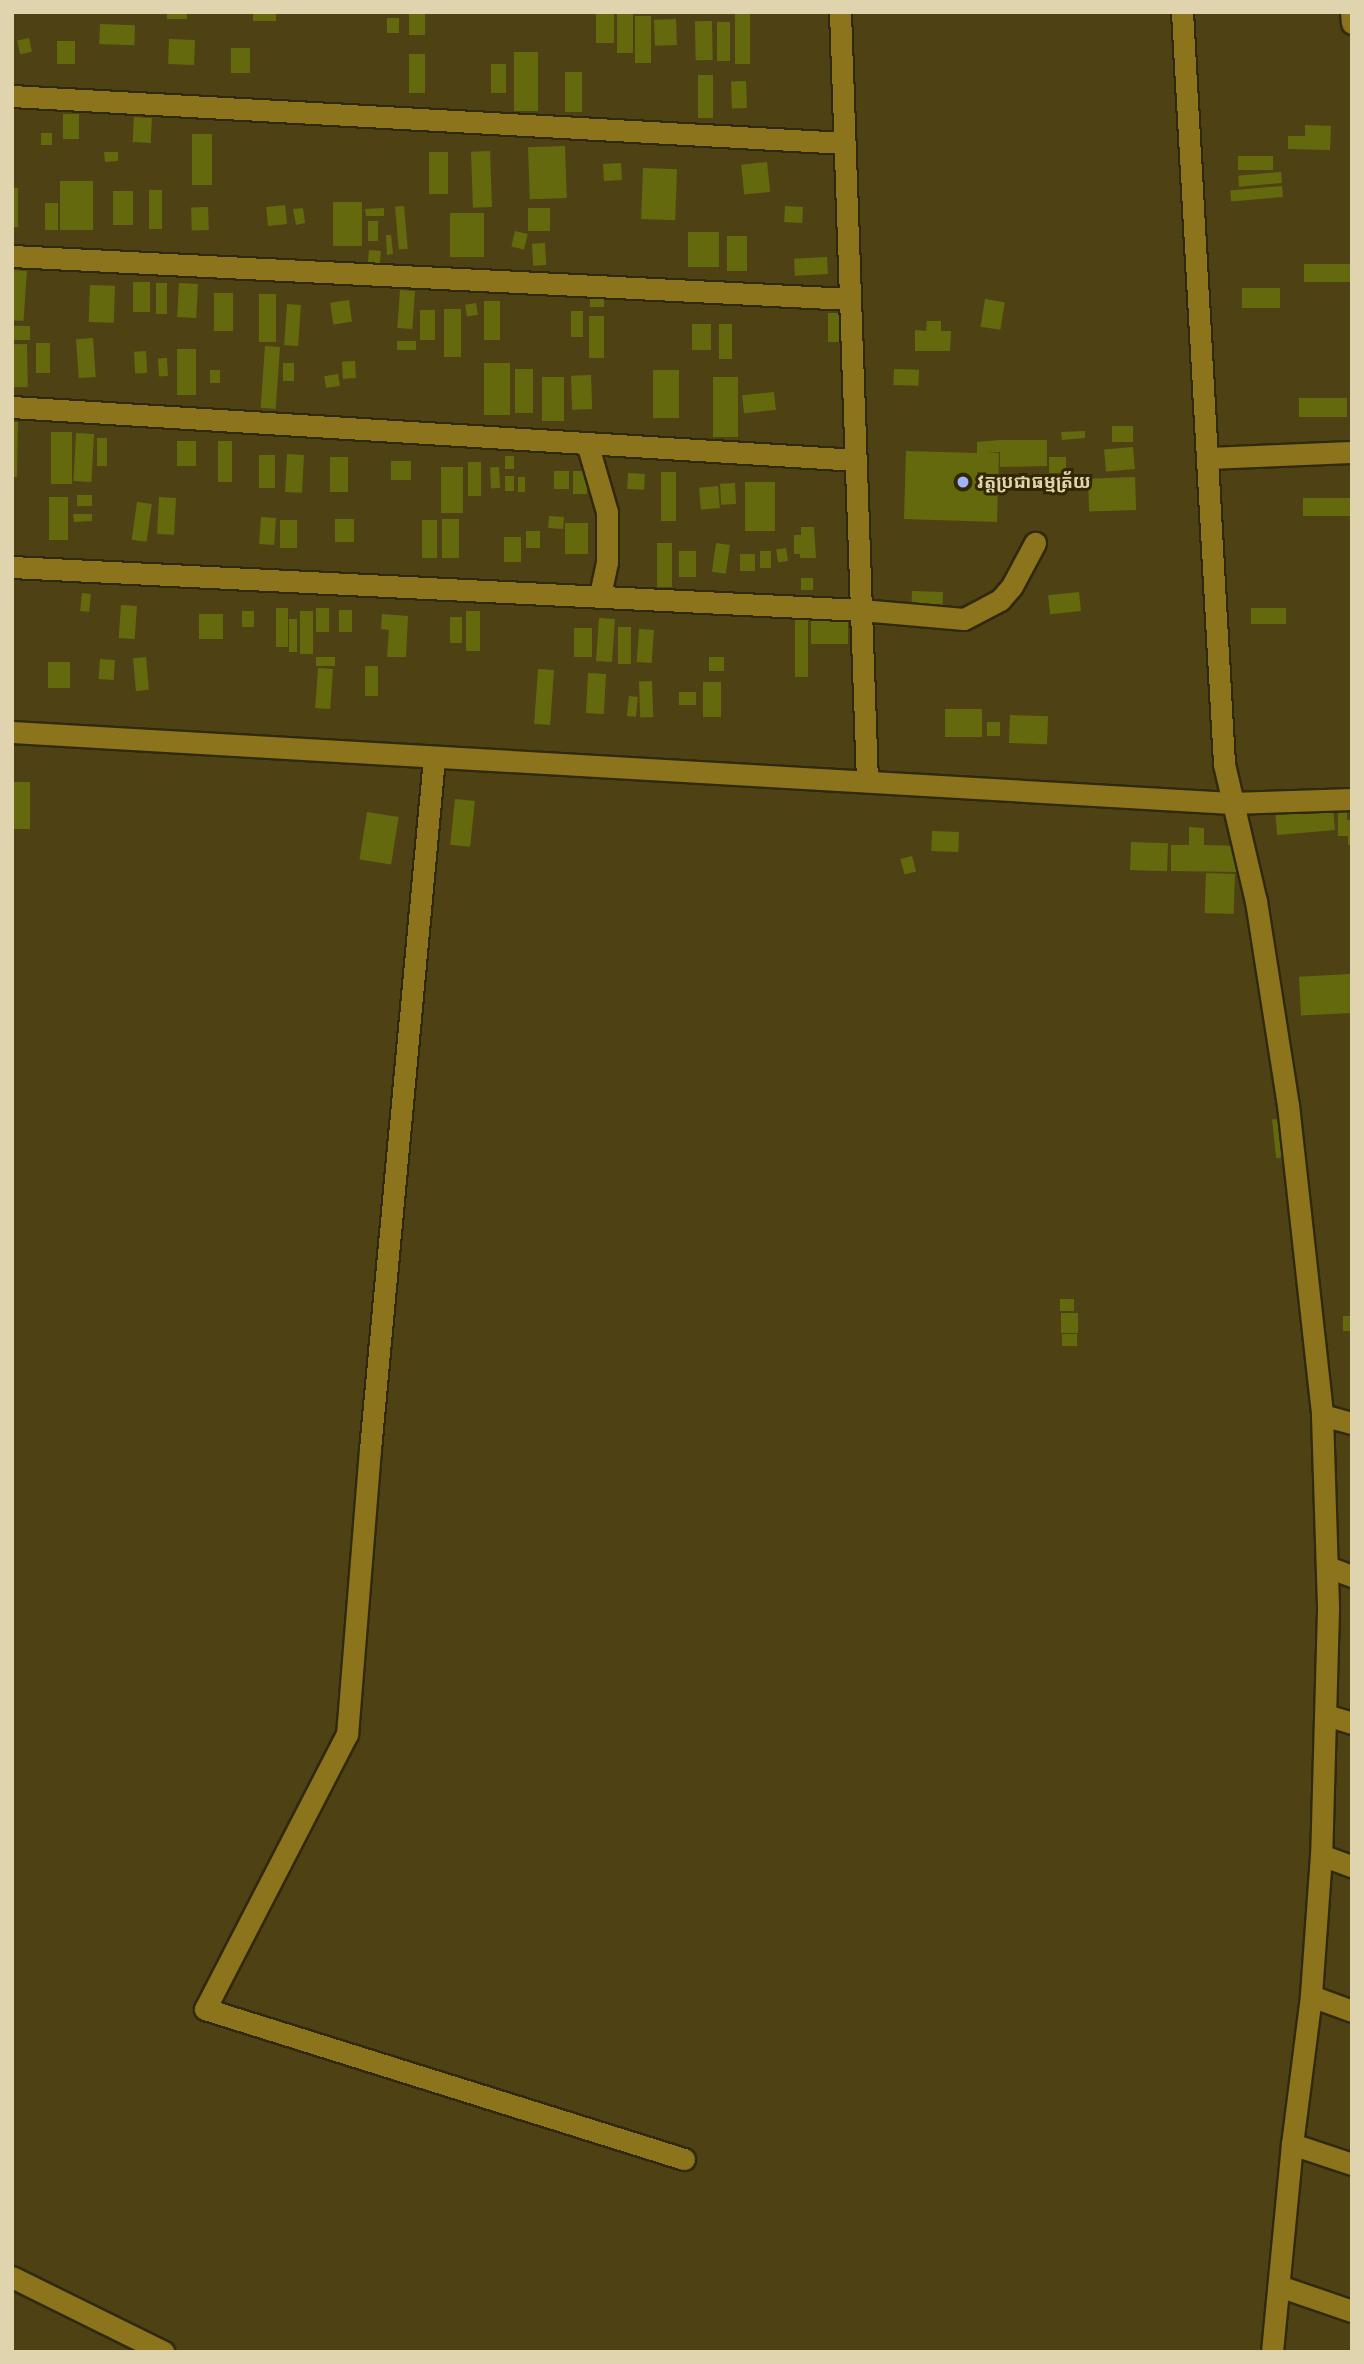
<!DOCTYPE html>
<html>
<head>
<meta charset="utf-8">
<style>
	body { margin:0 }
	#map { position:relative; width:1364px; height:2364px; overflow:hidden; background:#4e4215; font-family:"DM Sans","Noto Sans Khmer",sans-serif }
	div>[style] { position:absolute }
	.building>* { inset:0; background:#64690e; transform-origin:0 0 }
	.roads { filter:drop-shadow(2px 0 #30290e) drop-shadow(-2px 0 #30290e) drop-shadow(0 2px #30290e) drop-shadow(0 -2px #30290e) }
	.minor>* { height:21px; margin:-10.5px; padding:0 10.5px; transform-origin:10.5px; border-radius:10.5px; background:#8c741c }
	.dots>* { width:19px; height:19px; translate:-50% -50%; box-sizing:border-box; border:4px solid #322804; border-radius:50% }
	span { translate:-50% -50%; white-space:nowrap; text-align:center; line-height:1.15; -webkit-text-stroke:6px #322804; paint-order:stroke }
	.poi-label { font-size:18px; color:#e0d4ae; font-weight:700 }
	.left { translate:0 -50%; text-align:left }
	.frame { position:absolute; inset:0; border:14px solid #e0d4ae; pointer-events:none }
</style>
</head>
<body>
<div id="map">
	<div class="building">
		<i style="left:167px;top:12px;width:20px;height:7px"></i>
		<i style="left:253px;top:12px;width:23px;height:9px"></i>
		<i style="left:409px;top:12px;width:16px;height:23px"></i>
		<i style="left:596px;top:12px;width:18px;height:31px"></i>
		<i style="left:617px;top:12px;width:16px;height:41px"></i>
		<i style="left:735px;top:14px;width:15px;height:50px"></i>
		<i style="left:635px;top:16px;width:16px;height:47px"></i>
		<i style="left:387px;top:18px;width:12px;height:15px"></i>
		<i style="left:676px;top:19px;width:26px;height:22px;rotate:88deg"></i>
		<i style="left:712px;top:21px;width:39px;height:17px;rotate:89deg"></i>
		<i style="left:717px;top:22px;width:13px;height:39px"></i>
		<i style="left:100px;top:24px;width:35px;height:20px;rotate:2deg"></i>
		<i style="left:29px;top:38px;width:14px;height:12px;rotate:78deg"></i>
		<i style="left:169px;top:39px;width:26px;height:25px;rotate:2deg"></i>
		<i style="left:57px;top:41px;width:18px;height:23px"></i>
		<i style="left:250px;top:48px;width:25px;height:19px;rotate:90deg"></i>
		<i style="left:538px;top:52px;width:59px;height:24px;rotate:90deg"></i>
		<i style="left:409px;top:54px;width:16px;height:39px"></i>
		<i style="left:491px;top:64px;width:15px;height:29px"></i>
		<i style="left:565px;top:72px;width:17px;height:40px"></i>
		<i style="left:698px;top:75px;width:15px;height:43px"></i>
		<i style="left:746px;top:81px;width:27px;height:15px;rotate:88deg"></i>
		<i style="left:63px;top:114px;width:16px;height:25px"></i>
		<i style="left:134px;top:117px;width:18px;height:25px;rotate:3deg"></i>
		<i style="clip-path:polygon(1305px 125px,1331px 126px,1330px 150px,1288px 149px,1288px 136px,1305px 136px)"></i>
		<i style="left:41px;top:133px;width:11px;height:12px"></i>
		<i style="left:192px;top:134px;width:20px;height:51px"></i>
		<i style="left:565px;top:146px;width:52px;height:37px;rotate:88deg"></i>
		<i style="left:490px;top:151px;width:56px;height:19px;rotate:88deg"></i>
		<i style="clip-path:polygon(104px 152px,118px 152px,118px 161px,105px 162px)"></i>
		<i style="left:429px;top:152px;width:19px;height:42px"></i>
		<i style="left:1273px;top:156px;width:14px;height:35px;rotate:90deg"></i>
		<i style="left:767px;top:162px;width:30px;height:26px;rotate:84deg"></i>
		<i style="left:621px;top:163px;width:17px;height:18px;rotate:87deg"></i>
		<i style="left:643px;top:168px;width:34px;height:51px;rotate:2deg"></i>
		<i style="left:1281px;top:172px;width:11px;height:43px;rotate:85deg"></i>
		<i style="left:60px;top:181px;width:33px;height:49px"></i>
		<i style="left:1282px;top:186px;width:11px;height:52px;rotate:85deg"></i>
		<i style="left:12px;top:188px;width:6px;height:39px"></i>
		<i style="left:149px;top:190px;width:13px;height:39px"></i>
		<i style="left:113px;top:191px;width:20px;height:34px"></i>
		<i style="left:333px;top:202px;width:29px;height:44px"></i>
		<i style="left:45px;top:203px;width:13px;height:27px"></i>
		<i style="left:285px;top:205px;width:19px;height:19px;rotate:84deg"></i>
		<i style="left:404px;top:206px;width:43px;height:9px;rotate:85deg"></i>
		<i style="left:785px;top:206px;width:18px;height:16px;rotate:3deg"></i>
		<i style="left:208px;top:207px;width:23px;height:17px;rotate:88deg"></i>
		<i style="clip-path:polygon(303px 208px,305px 223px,296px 225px,293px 209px)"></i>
		<i style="clip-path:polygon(384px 208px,384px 216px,366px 216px,365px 209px)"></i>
		<i style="left:528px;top:208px;width:22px;height:23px"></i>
		<i style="left:450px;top:213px;width:34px;height:44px"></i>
		<i style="left:368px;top:221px;width:10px;height:20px"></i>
		<i style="left:515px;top:231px;width:13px;height:16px;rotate:13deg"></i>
		<i style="left:688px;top:232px;width:31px;height:35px"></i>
		<i style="clip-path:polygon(386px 235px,391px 235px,393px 254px,387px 255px)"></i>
		<i style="left:747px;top:236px;width:35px;height:20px;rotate:90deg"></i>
		<i style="left:545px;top:243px;width:22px;height:13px;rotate:87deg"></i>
		<i style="left:369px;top:250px;width:12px;height:13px;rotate:5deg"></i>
		<i style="left:827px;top:257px;width:17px;height:33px;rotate:87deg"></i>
		<i style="left:1304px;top:264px;width:46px;height:18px"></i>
		<i style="left:12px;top:270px;width:15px;height:50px;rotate:4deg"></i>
		<i style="left:133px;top:282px;width:17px;height:30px"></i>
		<i style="left:156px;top:283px;width:11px;height:31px"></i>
		<i style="left:179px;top:283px;width:19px;height:34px;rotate:3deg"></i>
		<i style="left:90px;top:285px;width:25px;height:37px;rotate:2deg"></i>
		<i style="left:1242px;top:288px;width:38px;height:20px"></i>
		<i style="left:400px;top:290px;width:15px;height:38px;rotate:4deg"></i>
		<i style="left:214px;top:293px;width:19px;height:38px"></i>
		<i style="left:259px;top:294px;width:17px;height:48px"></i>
		<i style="left:604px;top:297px;width:10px;height:14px;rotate:90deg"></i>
		<i style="left:985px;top:299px;width:20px;height:28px;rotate:9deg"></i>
		<i style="left:349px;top:300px;width:22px;height:19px;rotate:82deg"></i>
		<i style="left:484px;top:301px;width:16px;height:39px"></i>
		<i style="left:476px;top:303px;width:12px;height:11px;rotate:81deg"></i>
		<i style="left:287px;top:304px;width:14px;height:41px;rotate:4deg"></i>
		<i style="left:444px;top:309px;width:17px;height:48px"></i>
		<i style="left:420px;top:310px;width:15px;height:30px"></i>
		<i style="left:571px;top:311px;width:12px;height:26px"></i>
		<i style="left:828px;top:313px;width:17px;height:29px"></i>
		<i style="left:589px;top:316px;width:15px;height:42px"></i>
		<i style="clip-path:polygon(927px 321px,941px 321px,941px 331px,951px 331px,950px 351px,915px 351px,915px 330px,926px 331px)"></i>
		<i style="left:692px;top:324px;width:19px;height:26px"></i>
		<i style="left:719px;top:324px;width:13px;height:35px"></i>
		<i style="left:12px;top:326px;width:18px;height:14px"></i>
		<i style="left:93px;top:338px;width:39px;height:17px;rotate:86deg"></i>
		<i style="left:397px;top:341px;width:19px;height:9px"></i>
		<i style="left:36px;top:343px;width:14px;height:30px"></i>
		<i style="left:27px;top:344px;width:43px;height:15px;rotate:89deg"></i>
		<i style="left:265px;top:346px;width:15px;height:62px;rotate:4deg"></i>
		<i style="left:177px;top:349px;width:19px;height:46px"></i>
		<i style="left:146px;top:351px;width:22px;height:12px;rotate:87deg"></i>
		<i style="left:167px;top:358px;width:18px;height:9px;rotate:87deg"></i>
		<i style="left:355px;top:361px;width:17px;height:13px;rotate:87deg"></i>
		<i style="left:283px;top:363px;width:11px;height:18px"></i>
		<i style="left:484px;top:363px;width:26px;height:52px"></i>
		<i style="left:515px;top:369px;width:18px;height:44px"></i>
		<i style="left:894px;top:369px;width:25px;height:16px;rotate:2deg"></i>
		<i style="left:210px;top:370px;width:10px;height:13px"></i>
		<i style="left:653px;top:370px;width:26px;height:48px"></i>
		<i style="left:338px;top:374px;width:12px;height:14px;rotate:81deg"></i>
		<i style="left:591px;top:375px;width:34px;height:20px;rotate:88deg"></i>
		<i style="left:542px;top:377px;width:22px;height:44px"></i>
		<i style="left:713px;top:377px;width:25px;height:60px"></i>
		<i style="left:774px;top:392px;width:18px;height:32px;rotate:84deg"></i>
		<i style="left:1347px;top:398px;width:19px;height:48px;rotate:90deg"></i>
		<i style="clip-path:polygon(12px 422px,18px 422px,17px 477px,12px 477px)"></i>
		<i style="left:1112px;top:426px;width:21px;height:16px"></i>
		<i style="clip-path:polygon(1085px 431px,1085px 438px,1062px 440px,1061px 432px)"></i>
		<i style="left:51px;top:432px;width:21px;height:52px"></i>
		<i style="left:76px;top:433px;width:18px;height:48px;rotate:3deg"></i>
		<i style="left:97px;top:438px;width:10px;height:28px"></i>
		<i style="clip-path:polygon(1000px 440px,1047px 440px,1047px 466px,1000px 467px,1000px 452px,987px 452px,999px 453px,997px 522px,904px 519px,906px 451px,977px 453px,977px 442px)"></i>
		<i style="left:177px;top:441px;width:19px;height:25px"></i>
		<i style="left:218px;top:441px;width:14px;height:41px"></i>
		<i style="left:1133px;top:447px;width:22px;height:29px;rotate:85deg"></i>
		<i style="left:287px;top:454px;width:17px;height:38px;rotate:3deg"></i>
		<i style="left:259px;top:455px;width:16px;height:33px"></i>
		<i style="left:505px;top:456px;width:9px;height:13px"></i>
		<i style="left:330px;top:457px;width:18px;height:35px"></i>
		<i style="left:1049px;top:457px;width:17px;height:16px"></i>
		<i style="left:391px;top:461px;width:20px;height:19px"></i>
		<i style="left:468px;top:462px;width:13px;height:34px"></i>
		<i style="left:441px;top:467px;width:22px;height:46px"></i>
		<i style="left:499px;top:467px;width:21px;height:9px;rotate:87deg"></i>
		<i style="left:554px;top:471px;width:15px;height:18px"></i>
		<i style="left:573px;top:471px;width:14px;height:23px"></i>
		<i style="left:661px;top:472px;width:15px;height:49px"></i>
		<i style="left:628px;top:473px;width:17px;height:16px;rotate:3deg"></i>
		<i style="left:505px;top:476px;width:9px;height:15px"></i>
		<i style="left:518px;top:477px;width:7px;height:15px"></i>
		<i style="left:1135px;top:477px;width:33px;height:47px;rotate:88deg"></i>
		<i style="left:745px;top:482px;width:30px;height:49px"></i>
		<i style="left:735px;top:483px;width:21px;height:15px;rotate:87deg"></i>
		<i style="left:718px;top:486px;width:22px;height:19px;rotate:85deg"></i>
		<i style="left:77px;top:495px;width:15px;height:11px"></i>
		<i style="left:49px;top:497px;width:19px;height:43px"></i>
		<i style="left:159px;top:497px;width:17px;height:37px;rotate:3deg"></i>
		<i style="left:1352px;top:498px;width:18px;height:49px;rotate:90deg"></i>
		<i style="left:137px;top:502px;width:15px;height:38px;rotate:8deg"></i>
		<i style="clip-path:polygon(73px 514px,92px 514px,92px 521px,74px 522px)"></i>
		<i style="left:549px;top:516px;width:15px;height:12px;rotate:4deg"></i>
		<i style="left:261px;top:517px;width:15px;height:27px;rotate:4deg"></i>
		<i style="left:335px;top:519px;width:19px;height:23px"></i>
		<i style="left:442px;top:519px;width:17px;height:39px"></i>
		<i style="left:280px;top:520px;width:17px;height:28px"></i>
		<i style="left:422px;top:520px;width:15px;height:38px"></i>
		<i style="left:565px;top:523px;width:23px;height:31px"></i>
		<i style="clip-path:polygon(801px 527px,814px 527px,816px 558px,800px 558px,800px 554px,794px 554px,794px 535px,801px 535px)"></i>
		<i style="left:526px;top:531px;width:14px;height:17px"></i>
		<i style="left:504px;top:537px;width:17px;height:25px"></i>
		<i style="left:657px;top:543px;width:15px;height:44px"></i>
		<i style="left:716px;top:543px;width:14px;height:29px;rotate:8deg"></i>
		<i style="left:786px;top:548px;width:13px;height:10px;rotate:81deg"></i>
		<i style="left:679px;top:551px;width:17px;height:26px"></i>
		<i style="left:760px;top:551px;width:11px;height:17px"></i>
		<i style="left:740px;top:554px;width:15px;height:17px"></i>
		<i style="left:801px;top:578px;width:12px;height:12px"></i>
		<i style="left:912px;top:591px;width:31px;height:20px;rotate:2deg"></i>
		<i style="left:1079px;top:592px;width:19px;height:31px;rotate:84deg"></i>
		<i style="left:82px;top:593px;width:9px;height:18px;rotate:6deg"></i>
		<i style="left:121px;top:605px;width:16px;height:33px;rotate:4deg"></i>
		<i style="left:276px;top:608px;width:12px;height:39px"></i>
		<i style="left:316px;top:608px;width:13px;height:24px"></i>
		<i style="left:1251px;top:608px;width:35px;height:16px"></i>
		<i style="left:339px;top:610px;width:13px;height:22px"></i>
		<i style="left:242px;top:611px;width:12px;height:16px"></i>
		<i style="left:300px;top:611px;width:13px;height:43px"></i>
		<i style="left:466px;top:611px;width:14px;height:40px"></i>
		<i style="left:199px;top:614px;width:24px;height:25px"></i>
		<i style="clip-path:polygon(382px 614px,408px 616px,406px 657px,387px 657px,389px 630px,381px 629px)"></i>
		<i style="left:795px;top:616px;width:13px;height:61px"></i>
		<i style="left:450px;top:617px;width:12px;height:26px"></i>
		<i style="left:599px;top:618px;width:16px;height:43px;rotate:4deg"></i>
		<i style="left:289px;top:619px;width:8px;height:33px"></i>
		<i style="left:811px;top:619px;width:37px;height:25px"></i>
		<i style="left:618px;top:627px;width:13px;height:37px"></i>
		<i style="left:574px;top:628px;width:18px;height:29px"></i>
		<i style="left:639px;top:629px;width:15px;height:33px;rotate:4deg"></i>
		<i style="left:146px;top:657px;width:33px;height:13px;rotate:85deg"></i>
		<i style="left:316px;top:657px;width:19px;height:9px"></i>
		<i style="left:709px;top:657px;width:15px;height:14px"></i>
		<i style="left:100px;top:659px;width:15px;height:20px;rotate:4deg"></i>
		<i style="left:48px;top:662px;width:22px;height:26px"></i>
		<i style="left:365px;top:666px;width:13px;height:30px"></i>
		<i style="left:318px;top:668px;width:15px;height:40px;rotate:4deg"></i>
		<i style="left:538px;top:669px;width:16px;height:55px;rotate:4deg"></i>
		<i style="left:588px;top:673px;width:18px;height:40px;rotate:3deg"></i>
		<i style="left:652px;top:681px;width:36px;height:13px;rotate:88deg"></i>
		<i style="left:703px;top:682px;width:18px;height:35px"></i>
		<i style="left:679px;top:692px;width:17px;height:13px"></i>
		<i style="left:629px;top:696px;width:9px;height:20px;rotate:6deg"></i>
		<i style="left:945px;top:709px;width:37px;height:28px"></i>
		<i style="left:1010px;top:715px;width:38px;height:28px;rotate:2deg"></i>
		<i style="left:987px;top:722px;width:13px;height:14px"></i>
		<i style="left:12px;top:782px;width:18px;height:47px"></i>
		<i style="left:455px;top:799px;width:20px;height:46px;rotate:6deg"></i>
		<i style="left:1333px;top:807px;width:23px;height:58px;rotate:85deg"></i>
		<i style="clip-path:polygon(1338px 810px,1347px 810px,1347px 820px,1352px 820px,1352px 845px,1348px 845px,1348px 836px,1338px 836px)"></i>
		<i style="left:367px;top:812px;width:32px;height:48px;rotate:9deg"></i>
		<i style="clip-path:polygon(1189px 827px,1204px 828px,1204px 845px,1241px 846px,1240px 872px,1171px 871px,1171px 845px,1189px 845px)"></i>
		<i style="left:932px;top:831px;width:27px;height:20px;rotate:2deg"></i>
		<i style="left:1131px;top:842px;width:37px;height:28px;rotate:2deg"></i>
		<i style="left:912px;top:856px;width:16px;height:12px;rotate:75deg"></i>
		<i style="left:1206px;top:873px;width:29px;height:40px;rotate:2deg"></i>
		<i style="left:1350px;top:974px;width:39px;height:51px;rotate:87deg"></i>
		<i style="left:1287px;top:1118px;width:39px;height:15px;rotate:84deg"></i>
		<i style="left:1074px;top:1299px;width:12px;height:14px;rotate:90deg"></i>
		<i style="left:1061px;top:1313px;width:17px;height:20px"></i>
		<i style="left:1352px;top:1316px;width:15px;height:9px;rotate:90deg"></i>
		<i style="left:1062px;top:1334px;width:15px;height:12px"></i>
	</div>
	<div class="roads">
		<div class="minor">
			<i style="left:840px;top:12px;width:768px;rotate:87.99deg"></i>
			<i style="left:1182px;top:12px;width:753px;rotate:86.8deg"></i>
			<i style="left:1224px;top:764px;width:141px;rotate:76.9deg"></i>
			<i style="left:1256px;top:901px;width:206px;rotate:81.1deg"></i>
			<i style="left:1288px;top:1105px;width:312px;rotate:83.7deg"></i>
			<i style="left:1322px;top:1415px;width:195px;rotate:88.2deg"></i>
			<i style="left:1328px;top:1610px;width:245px;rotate:91.6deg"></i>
			<i style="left:1321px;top:1855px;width:141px;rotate:94.1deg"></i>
			<i style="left:1311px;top:1996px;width:149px;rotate:97.3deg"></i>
			<i style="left:1292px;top:2144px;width:209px;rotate:95.5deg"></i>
			<i style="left:1351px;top:12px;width:11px;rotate:85deg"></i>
			<i style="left:12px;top:96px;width:834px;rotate:3.23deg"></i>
			<i style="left:12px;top:256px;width:839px;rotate:2.94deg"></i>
			<i style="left:12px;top:407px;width:846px;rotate:3.59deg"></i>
			<i style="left:587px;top:443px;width:72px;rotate:73.8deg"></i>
			<i style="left:607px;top:512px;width:50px;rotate:90deg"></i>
			<i style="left:607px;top:562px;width:35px;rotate:102deg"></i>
			<i style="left:1207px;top:458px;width:145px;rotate:-2.4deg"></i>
			<i style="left:12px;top:567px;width:850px;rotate:2.9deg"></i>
			<i style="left:861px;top:610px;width:103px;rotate:5deg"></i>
			<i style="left:964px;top:619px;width:41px;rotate:-27.8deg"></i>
			<i style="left:1000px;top:600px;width:18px;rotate:-49deg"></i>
			<i style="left:1012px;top:586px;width:49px;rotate:-61.9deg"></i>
			<i style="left:12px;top:732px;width:1221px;rotate:3.33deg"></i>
			<i style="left:1231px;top:803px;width:121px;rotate:-1.9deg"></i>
			<i style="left:434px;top:758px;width:694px;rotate:95.29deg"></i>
			<i style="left:370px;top:1449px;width:286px;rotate:94.6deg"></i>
			<i style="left:347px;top:1734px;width:309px;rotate:117.3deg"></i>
			<i style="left:205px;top:2009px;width:502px;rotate:17.39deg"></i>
			<i style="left:1322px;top:1415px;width:31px;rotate:15deg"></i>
			<i style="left:1328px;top:1567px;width:26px;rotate:21deg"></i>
			<i style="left:1326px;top:1715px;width:27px;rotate:17deg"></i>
			<i style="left:1321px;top:1855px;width:33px;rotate:20deg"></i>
			<i style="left:1311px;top:1996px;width:44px;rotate:20.1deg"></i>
			<i style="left:1292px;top:2144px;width:63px;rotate:18.4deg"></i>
			<i style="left:12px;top:2277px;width:169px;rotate:26.3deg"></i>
			<i style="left:1279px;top:2286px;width:77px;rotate:18.9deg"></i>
		</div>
	</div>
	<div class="dots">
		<i style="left:963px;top:482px;background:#a0b3fd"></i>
	</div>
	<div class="poi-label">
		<span class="left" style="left:977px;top:482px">វត្តប្រជាធម្មត្រ័យ</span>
	</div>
	<div class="frame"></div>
</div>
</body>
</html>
